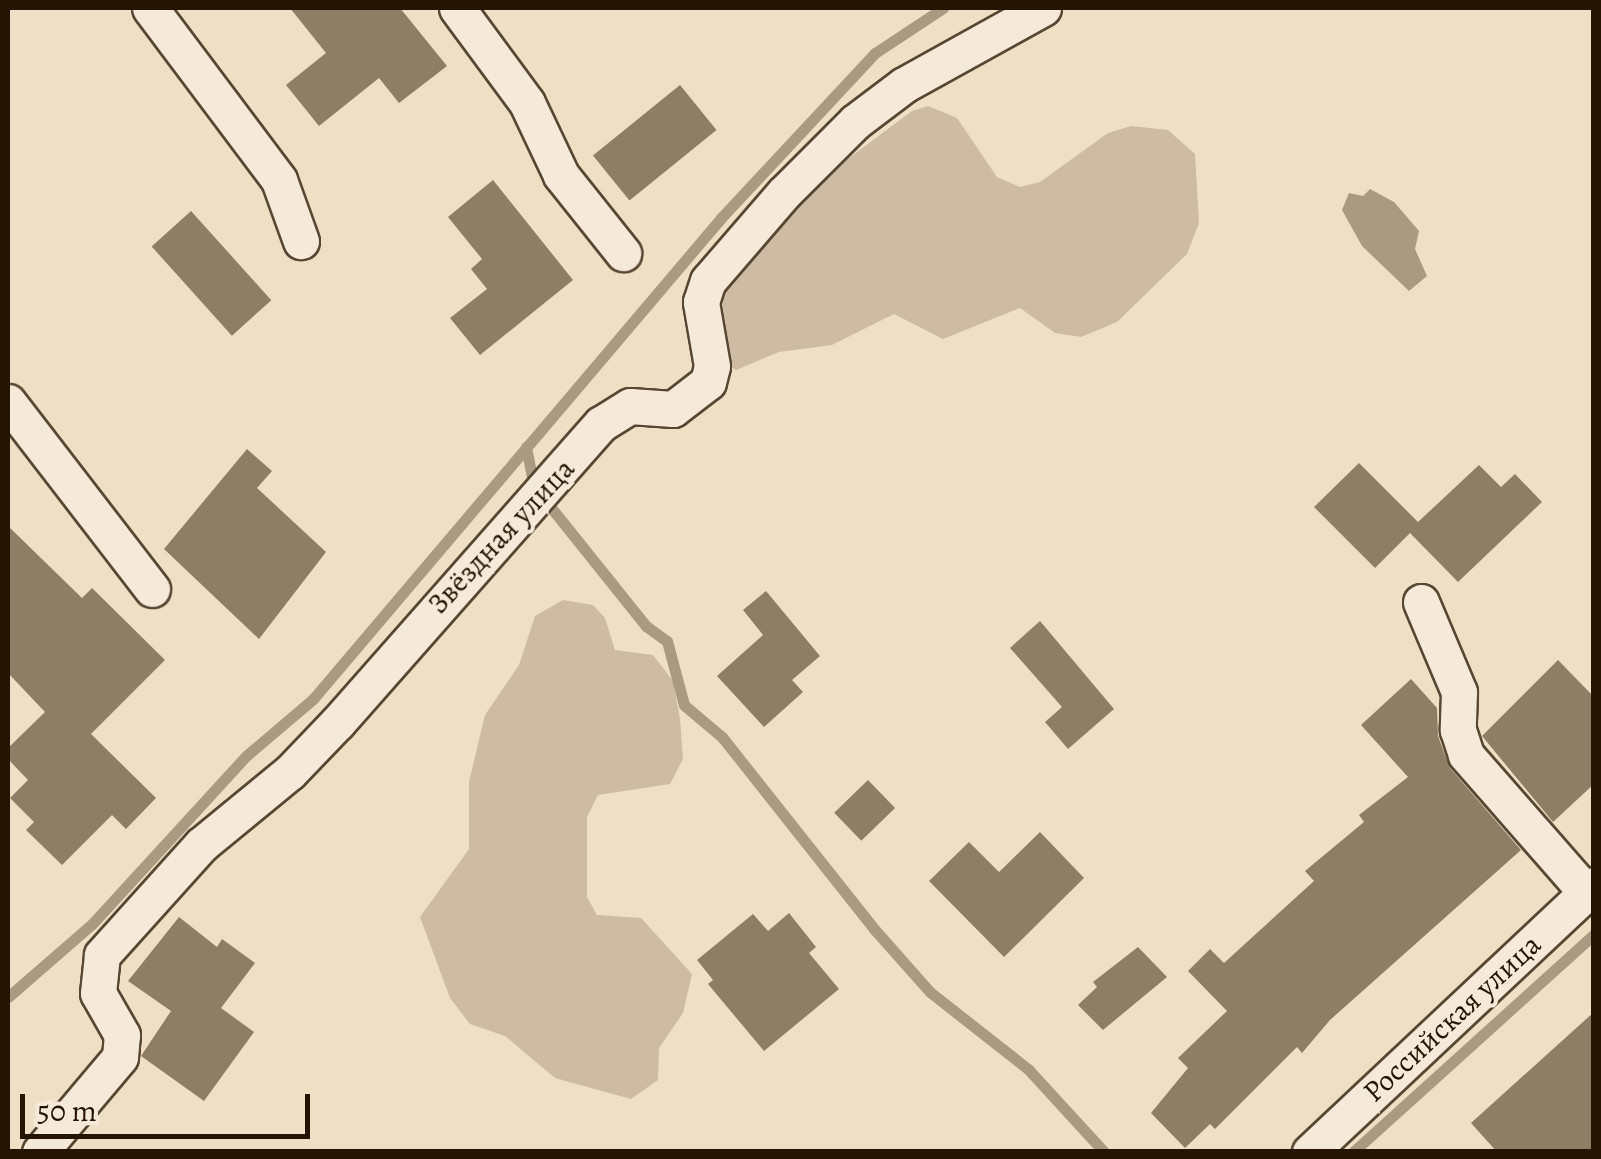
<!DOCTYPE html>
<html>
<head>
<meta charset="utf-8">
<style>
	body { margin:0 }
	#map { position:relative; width:1601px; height:1159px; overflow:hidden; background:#efdfc4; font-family:Alegreya,serif }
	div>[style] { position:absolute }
	.green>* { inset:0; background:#cdbca3 }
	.water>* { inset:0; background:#aa9a82 }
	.stream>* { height:11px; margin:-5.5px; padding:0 5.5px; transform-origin:5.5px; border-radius:5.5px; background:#aa9a82 }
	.building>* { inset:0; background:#8e7e66; transform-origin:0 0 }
	.roads { filter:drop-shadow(2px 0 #584732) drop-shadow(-2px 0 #584732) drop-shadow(0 2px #584732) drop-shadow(0 -2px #584732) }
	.minor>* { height:35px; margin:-17.5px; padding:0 17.5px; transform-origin:17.5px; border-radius:17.5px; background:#f5ead9 }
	span { translate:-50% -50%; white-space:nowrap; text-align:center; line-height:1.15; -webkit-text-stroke:8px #f5ead9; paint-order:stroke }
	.street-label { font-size:30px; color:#251401 }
	.frame { position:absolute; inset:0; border:10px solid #251401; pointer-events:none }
	.scale { position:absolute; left:20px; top:1094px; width:290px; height:45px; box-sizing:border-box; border:5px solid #251401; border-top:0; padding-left:12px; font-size:30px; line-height:35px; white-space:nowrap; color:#251401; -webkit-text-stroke:8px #f5ead9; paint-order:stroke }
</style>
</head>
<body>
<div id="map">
	<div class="green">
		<i style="clip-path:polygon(928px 106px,957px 118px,997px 177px,1020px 187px,1040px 182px,1108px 133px,1131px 126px,1168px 130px,1195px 154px,1199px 223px,1187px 254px,1117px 322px,1081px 337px,1055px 333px,1020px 308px,943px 339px,894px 314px,832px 345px,779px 352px,736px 370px,695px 345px,701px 314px,810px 187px,912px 111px)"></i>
		<i style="clip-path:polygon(563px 600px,593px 605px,605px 618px,615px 650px,653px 655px,673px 681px,680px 719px,683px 759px,670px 784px,598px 795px,587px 817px,587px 897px,597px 915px,641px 918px,692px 974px,683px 1013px,659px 1048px,658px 1080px,631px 1099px,555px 1078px,505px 1036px,470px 1024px,450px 998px,420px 917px,469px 849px,469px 782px,485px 715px,519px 665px,535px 616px)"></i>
	</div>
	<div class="water">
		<i style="clip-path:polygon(1370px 189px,1394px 202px,1419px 231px,1415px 249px,1427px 276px,1409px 291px,1362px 246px,1342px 210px,1349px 193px,1363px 196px)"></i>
	</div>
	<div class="stream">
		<i style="left:526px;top:447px;width:41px;rotate:78.7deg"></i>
		<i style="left:553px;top:510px;width:149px;rotate:51.3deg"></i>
		<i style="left:646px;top:626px;width:26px;rotate:36deg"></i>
		<i style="left:667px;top:641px;width:66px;rotate:75.1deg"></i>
		<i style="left:684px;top:705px;width:50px;rotate:40.1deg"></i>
		<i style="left:722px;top:737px;width:246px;rotate:51.6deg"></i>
		<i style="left:875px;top:930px;width:83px;rotate:48.4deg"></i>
		<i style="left:930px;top:992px;width:125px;rotate:38.2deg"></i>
		<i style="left:1028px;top:1069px;width:113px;rotate:47.5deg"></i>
		<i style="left:8px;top:997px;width:111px;rotate:-41deg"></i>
		<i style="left:92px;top:924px;width:228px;rotate:-47.5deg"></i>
		<i style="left:246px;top:756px;width:88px;rotate:-40.4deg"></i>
		<i style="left:313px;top:699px;width:631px;rotate:-49.69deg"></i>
		<i style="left:721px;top:218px;width:226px;rotate:-47deg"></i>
		<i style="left:875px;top:53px;width:82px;rotate:-33.5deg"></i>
		<i style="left:1353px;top:1152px;width:325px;rotate:-42.1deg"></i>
	</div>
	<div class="building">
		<i style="clip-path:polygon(290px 8px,400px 8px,447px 66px,399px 103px,379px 78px,319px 126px,286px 85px,326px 53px)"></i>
		<i style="left:680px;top:85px;width:58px;height:112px;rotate:51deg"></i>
		<i style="clip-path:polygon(493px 180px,573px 280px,480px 355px,450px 318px,487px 289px,471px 269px,482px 259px,448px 217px)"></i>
		<i style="left:191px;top:211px;width:120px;height:53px;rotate:48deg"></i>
		<i style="clip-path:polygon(247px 449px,272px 471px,257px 488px,326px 552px,259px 639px,164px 549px)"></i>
		<i style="clip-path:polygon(1359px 463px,1418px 522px,1479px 465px,1501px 487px,1515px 474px,1542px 502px,1458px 582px,1410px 533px,1375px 568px,1314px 507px)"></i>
		<i style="clip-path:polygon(8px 526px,82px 598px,92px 588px,165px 660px,91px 734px,156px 798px,126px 829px,112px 815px,62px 865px,26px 830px,34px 822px,10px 798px,28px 780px,8px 759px,8px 748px,45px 712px,8px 673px)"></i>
		<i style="clip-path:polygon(766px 591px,820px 656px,792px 680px,803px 692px,764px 727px,717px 676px,763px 635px,743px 610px)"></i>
		<i style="clip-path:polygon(1040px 621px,1114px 709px,1068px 749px,1045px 722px,1062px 707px,1010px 648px)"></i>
		<i style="clip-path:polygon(1558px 660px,1594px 697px,1594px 784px,1553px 822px,1482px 736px)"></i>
		<i style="clip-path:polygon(1411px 679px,1437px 708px,1438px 736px,1450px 768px,1521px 850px,1330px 1020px,1302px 1053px,1297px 1047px,1215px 1129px,1210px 1124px,1185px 1148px,1151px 1113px,1188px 1068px,1178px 1058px,1227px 1011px,1188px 971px,1210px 949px,1224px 963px,1314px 881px,1305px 871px,1364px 822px,1359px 815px,1408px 777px,1361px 725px)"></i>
		<i style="left:868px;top:780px;width:39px;height:47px;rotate:46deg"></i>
		<i style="clip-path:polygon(1040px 832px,1084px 878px,1004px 957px,929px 881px,969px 842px,999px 872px)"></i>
		<i style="clip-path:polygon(789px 913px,816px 947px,809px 953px,839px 989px,764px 1051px,708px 984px,713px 980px,697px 960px,753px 914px,768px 931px)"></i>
		<i style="clip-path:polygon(179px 917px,217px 947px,222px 939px,255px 963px,221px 1008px,254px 1032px,204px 1101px,141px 1056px,171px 1011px,128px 981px)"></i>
		<i style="clip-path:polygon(1138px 947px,1167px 977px,1103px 1030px,1078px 1005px,1097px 987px,1093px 982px)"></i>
		<i style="clip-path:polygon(1594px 1012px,1594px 1152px,1497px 1152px,1471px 1123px)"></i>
	</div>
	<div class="roads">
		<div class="minor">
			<i style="left:150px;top:8px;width:215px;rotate:53.1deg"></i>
			<i style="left:279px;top:180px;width:65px;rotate:70.2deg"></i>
			<i style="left:457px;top:8px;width:118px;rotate:53.6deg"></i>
			<i style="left:527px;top:103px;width:80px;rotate:64.7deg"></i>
			<i style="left:561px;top:175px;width:100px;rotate:51.5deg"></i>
			<i style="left:8px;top:402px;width:236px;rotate:52.4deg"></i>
			<i style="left:1421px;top:602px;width:98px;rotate:67.1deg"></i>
			<i style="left:1459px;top:692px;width:38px;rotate:92deg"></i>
			<i style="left:1458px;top:730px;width:26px;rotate:72deg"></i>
			<i style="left:1466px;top:755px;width:182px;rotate:48.8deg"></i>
			<i style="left:40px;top:1152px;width:124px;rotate:-49.9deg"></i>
			<i style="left:120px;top:1057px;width:22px;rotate:-85deg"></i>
			<i style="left:122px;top:1035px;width:48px;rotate:-119.7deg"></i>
			<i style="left:98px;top:993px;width:38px;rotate:-84deg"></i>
			<i style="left:102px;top:955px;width:148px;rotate:-48deg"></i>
			<i style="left:201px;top:845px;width:115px;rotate:-39.4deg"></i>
			<i style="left:290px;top:772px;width:69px;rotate:-46.2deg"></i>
			<i style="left:338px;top:722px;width:397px;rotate:-48.6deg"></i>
			<i style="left:601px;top:424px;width:34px;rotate:-32deg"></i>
			<i style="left:630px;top:406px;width:43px;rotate:4deg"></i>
			<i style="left:673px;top:409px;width:44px;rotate:-37.6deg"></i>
			<i style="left:708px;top:382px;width:16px;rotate:-76deg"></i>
			<i style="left:712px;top:366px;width:65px;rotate:-99.8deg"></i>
			<i style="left:701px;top:302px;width:22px;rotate:-72deg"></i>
			<i style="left:708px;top:281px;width:116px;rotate:-49.2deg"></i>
			<i style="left:784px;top:193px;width:100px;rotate:-45deg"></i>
			<i style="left:855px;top:122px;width:61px;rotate:-37.1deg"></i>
			<i style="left:904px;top:85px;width:159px;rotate:-29deg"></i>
			<i style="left:1310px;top:1152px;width:390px;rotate:-43.2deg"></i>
		</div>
	</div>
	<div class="street-label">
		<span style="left:501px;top:536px;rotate:-47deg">Звёздная улица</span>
		<span style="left:1452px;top:1018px;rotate:-43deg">Российская улица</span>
	</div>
	<div class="frame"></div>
	<div class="scale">50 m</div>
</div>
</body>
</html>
